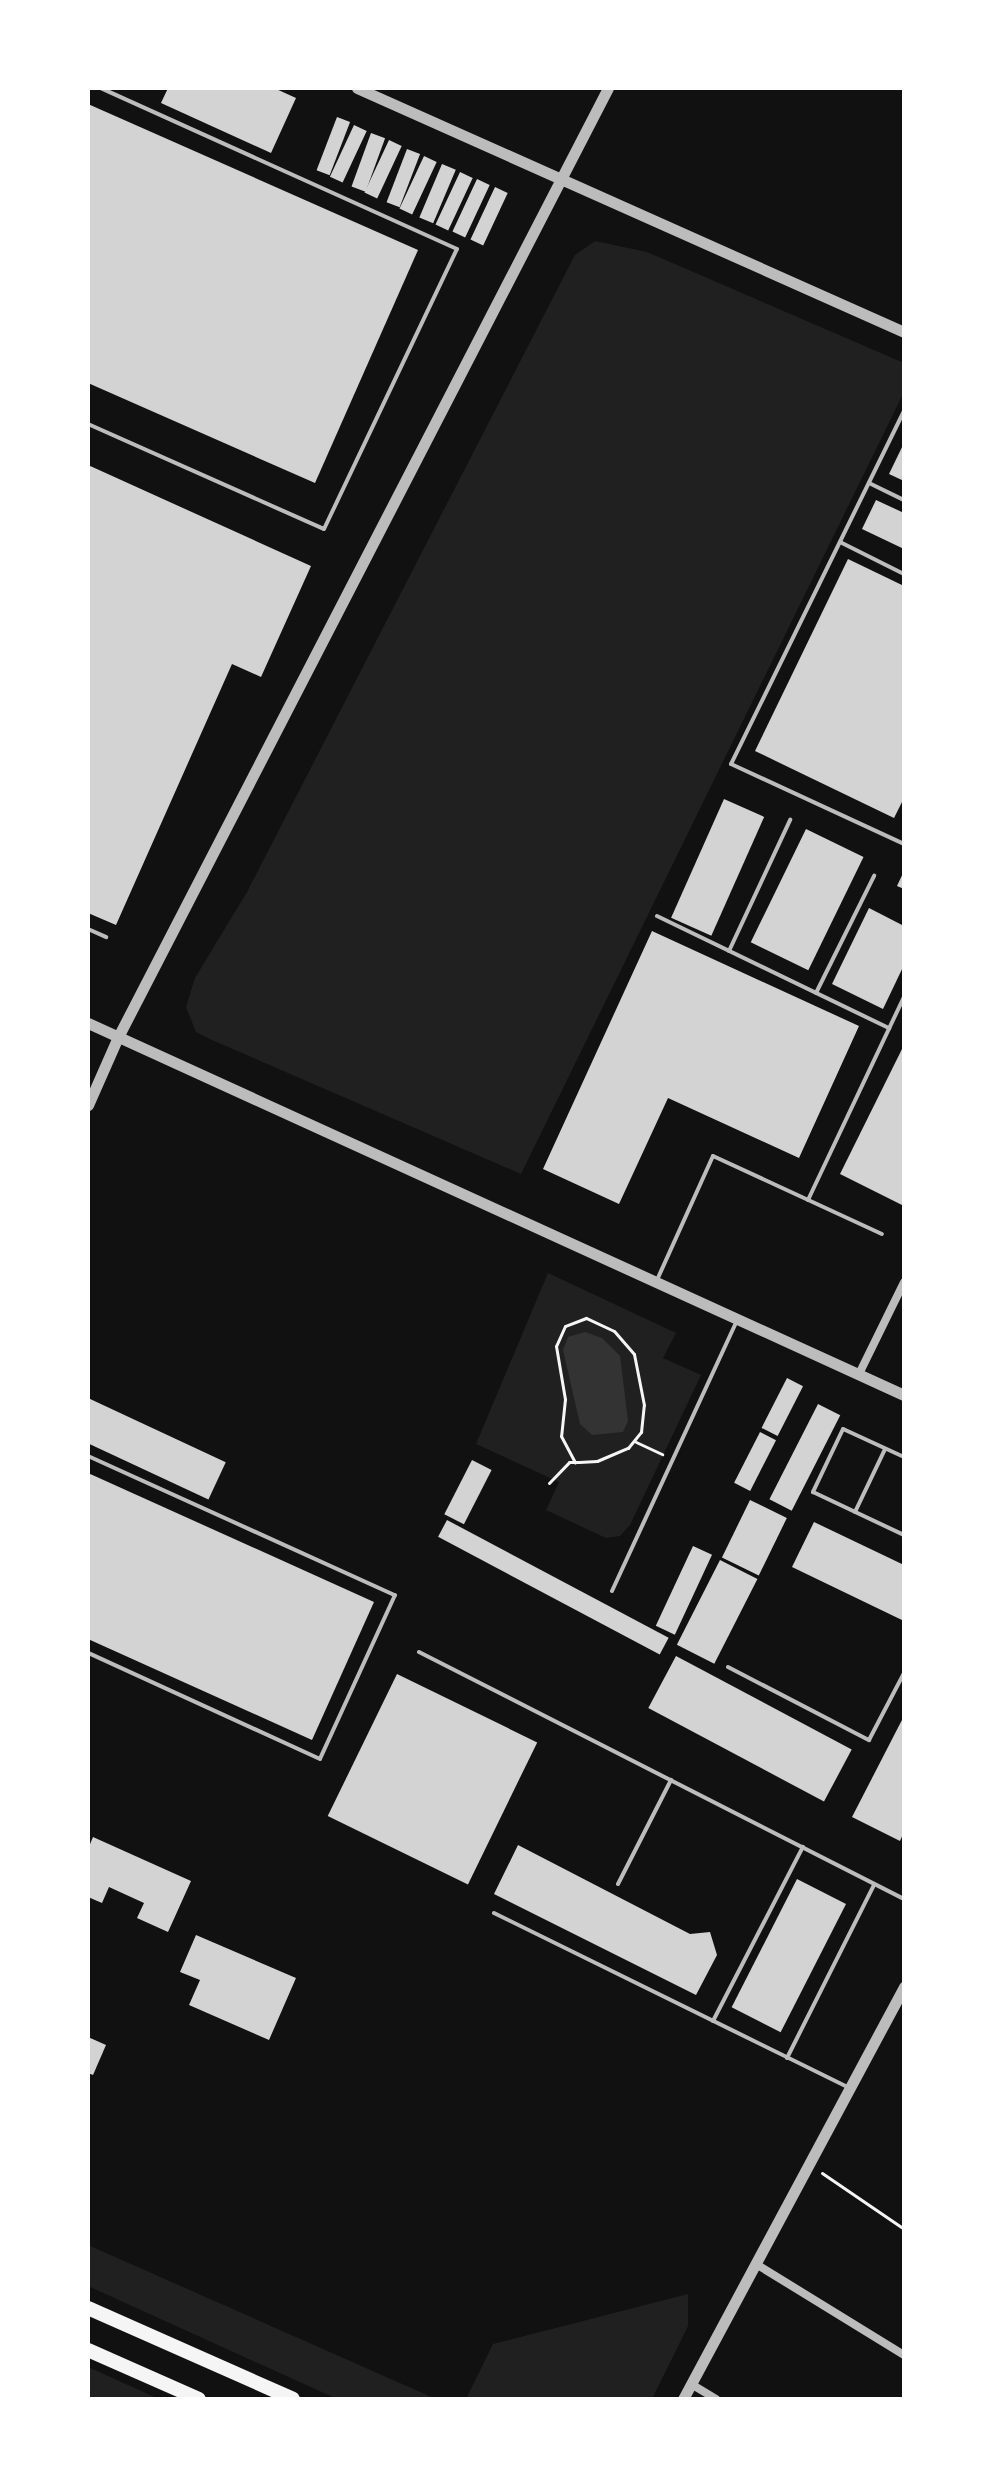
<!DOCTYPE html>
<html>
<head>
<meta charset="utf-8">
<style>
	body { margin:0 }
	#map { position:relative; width:992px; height:2487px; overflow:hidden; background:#111; font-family:Roboto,sans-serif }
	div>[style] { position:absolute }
	.green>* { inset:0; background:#202020 }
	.water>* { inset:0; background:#333 }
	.building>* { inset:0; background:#d3d3d3; transform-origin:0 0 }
	.path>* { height:3px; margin:-1.5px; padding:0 1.5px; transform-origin:1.5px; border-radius:1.5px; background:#f5f5f5 }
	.service>* { height:4px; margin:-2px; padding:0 2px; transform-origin:2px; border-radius:2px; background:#bcbcbc }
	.minor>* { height:8px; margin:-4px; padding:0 4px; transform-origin:4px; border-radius:4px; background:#bcbcbc }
	.tertiary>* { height:11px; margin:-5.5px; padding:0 5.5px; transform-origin:5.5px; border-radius:5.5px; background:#bcbcbc }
	.primary>* { height:14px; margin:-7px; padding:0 7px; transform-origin:7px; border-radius:7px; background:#f5f5f5 }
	span { translate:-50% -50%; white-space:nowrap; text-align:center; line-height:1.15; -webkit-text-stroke:7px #fff; paint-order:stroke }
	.frame { position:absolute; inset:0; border:90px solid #fff; pointer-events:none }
</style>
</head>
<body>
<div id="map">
	<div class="green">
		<i style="clip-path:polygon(595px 241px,647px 252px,904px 363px,904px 392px,521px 1174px,212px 1040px,196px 1032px,186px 1007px,195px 978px,247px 892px,575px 255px)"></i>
		<i style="clip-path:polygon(548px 1273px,676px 1333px,663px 1358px,701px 1375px,630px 1525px,620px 1536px,606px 1538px,546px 1510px,559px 1482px,476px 1444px)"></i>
		<i style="clip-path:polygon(88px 2245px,436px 2399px,337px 2399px,88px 2286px)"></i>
		<i style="clip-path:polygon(688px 2294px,688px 2326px,652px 2399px,466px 2399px,493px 2344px)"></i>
		<i style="clip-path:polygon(88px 2367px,159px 2399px,88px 2399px)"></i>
	</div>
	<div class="water">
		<i style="clip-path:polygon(585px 1332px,602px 1338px,620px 1356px,628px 1421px,623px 1432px,592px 1435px,580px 1424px,563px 1350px,568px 1337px)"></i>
	</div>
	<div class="building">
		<i style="clip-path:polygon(168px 88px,274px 88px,296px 98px,271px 153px,161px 103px)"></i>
		<i style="clip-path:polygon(88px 104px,418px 250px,315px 483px,88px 383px)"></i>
		<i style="left:337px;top:117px;width:14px;height:57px;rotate:21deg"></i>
		<i style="left:354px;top:125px;width:14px;height:57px;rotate:25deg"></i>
		<i style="left:371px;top:133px;width:15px;height:57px;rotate:20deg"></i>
		<i style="left:389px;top:140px;width:14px;height:58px;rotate:25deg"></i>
		<i style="left:407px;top:149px;width:14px;height:57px;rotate:21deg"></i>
		<i style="left:424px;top:156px;width:14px;height:58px;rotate:25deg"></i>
		<i style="left:442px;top:164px;width:15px;height:58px;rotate:23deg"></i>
		<i style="left:460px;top:172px;width:14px;height:58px;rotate:25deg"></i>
		<i style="left:477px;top:179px;width:14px;height:58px;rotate:25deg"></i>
		<i style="left:495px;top:187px;width:14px;height:58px;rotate:25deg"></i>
		<i style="clip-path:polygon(904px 443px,904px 481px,889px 474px)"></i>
		<i style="clip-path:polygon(88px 465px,311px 566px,261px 677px,232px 664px,116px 925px,88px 913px)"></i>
		<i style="clip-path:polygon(876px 500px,904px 513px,904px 549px,862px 529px)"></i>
		<i style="clip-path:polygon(848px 559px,904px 586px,904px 798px,894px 818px,755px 751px)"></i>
		<i style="left:724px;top:799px;width:44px;height:130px;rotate:24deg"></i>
		<i style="left:806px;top:829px;width:64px;height:126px;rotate:26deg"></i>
		<i style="clip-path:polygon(904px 871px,904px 889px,897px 886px)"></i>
		<i style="clip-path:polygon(869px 908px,904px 926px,904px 965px,883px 1009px,832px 984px)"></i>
		<i style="clip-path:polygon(652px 931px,859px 1026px,799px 1158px,668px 1098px,619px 1204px,543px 1169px)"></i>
		<i style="clip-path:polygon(904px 1045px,904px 1206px,840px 1174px)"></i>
		<i style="left:787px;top:1378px;width:18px;height:56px;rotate:27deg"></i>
		<i style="left:88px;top:1398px;width:152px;height:41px;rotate:25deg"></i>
		<i style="left:818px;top:1404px;width:25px;height:107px;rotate:27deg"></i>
		<i style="left:760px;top:1432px;width:18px;height:57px;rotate:27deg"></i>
		<i style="left:472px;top:1460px;width:22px;height:61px;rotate:27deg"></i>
		<i style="clip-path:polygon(88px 1473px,374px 1602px,312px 1740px,88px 1639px)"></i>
		<i style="left:750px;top:1500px;width:41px;height:64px;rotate:26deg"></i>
		<i style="left:447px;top:1520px;width:251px;height:19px;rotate:28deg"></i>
		<i style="clip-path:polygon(814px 1522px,904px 1565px,904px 1621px,792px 1567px)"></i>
		<i style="left:693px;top:1546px;width:21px;height:88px;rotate:25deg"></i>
		<i style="left:720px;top:1560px;width:42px;height:95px;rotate:27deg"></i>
		<i style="left:676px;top:1656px;width:199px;height:59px;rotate:28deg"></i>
		<i style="left:397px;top:1674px;width:156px;height:158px;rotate:26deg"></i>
		<i style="clip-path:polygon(904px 1716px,904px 1832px,900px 1841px,852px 1817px)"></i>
		<i style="clip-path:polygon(93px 1837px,191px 1881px,168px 1932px,137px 1918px,144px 1903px,109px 1887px,102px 1903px,88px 1897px,88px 1849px)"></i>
		<i style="clip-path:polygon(518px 1845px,690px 1934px,710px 1932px,717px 1955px,696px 1995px,494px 1894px)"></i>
		<i style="left:797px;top:1879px;width:55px;height:144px;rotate:27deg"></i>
		<i style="clip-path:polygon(196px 1935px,296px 1978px,269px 2040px,189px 2005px,200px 1980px,180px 1972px)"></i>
		<i style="clip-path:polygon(88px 2037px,106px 2045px,93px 2075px,88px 2073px)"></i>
	</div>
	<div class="path">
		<i style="left:636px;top:1442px;width:29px;rotate:25deg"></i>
		<i style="left:549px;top:1483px;width:29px;rotate:-46deg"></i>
		<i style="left:569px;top:1462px;width:10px"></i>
		<i style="left:579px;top:1462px;width:18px;rotate:-3deg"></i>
		<i style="left:597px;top:1461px;width:34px;rotate:-23deg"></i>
		<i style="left:628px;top:1448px;width:21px;rotate:-51deg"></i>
		<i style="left:641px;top:1432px;width:27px;rotate:-84deg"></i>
		<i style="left:644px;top:1405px;width:52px;rotate:-101.1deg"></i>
		<i style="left:634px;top:1354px;width:30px;rotate:-131deg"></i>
		<i style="left:614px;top:1331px;width:31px;rotate:-155deg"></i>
		<i style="left:586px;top:1318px;width:22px;rotate:159deg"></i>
		<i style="left:565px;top:1326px;width:22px;rotate:114deg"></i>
		<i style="left:556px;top:1346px;width:54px;rotate:80.4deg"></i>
		<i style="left:565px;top:1399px;width:37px;rotate:96deg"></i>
		<i style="left:561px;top:1436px;width:30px;rotate:62deg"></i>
		<i style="left:822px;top:2173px;width:99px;rotate:34.3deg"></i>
	</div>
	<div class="service">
		<i style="left:904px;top:411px;width:393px;rotate:116.1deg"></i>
		<i style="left:731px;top:764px;width:191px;rotate:24.8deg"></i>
		<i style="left:88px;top:424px;width:258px;rotate:24deg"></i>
		<i style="left:324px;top:529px;width:310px;rotate:-64.6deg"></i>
		<i style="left:457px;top:249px;width:392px;rotate:-155.7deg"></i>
		<i style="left:869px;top:483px;width:39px;rotate:26deg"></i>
		<i style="left:840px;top:542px;width:72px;rotate:26.6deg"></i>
		<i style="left:657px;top:916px;width:258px;rotate:25.8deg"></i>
		<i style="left:88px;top:929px;width:20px;rotate:24deg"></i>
		<i style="left:729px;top:951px;width:145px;rotate:-65deg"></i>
		<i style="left:816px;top:993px;width:131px;rotate:-63.6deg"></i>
		<i style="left:808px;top:1200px;width:225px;rotate:-64.7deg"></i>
		<i style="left:657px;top:1280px;width:136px;rotate:-65.7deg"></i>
		<i style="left:713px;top:1156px;width:186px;rotate:24.8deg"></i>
		<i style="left:88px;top:1456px;width:337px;rotate:24.4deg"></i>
		<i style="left:395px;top:1595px;width:180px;rotate:114.6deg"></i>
		<i style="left:320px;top:1759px;width:255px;rotate:-155.4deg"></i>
		<i style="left:904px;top:1457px;width:67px;rotate:-155.3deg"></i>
		<i style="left:843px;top:1429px;width:70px;rotate:115.5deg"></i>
		<i style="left:813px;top:1492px;width:101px;rotate:25.3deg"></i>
		<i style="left:855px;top:1512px;width:70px;rotate:-64.5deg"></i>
		<i style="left:612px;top:1591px;width:298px;rotate:-65.2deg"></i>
		<i style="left:419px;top:1652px;width:544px;rotate:26.99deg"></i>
		<i style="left:728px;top:1667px;width:159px;rotate:27.4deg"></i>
		<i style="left:869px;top:1740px;width:76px;rotate:-62.4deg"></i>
		<i style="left:618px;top:1884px;width:117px;rotate:-63deg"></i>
		<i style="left:494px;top:1913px;width:394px;rotate:26.2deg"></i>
		<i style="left:713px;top:2021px;width:196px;rotate:-62.7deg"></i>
		<i style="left:787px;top:2058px;width:194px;rotate:-63.3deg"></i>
	</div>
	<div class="minor">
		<i style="left:859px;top:1374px;width:102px;rotate:-63.9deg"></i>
		<i style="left:756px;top:2264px;width:174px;rotate:31.6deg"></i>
		<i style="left:691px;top:2384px;width:29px;rotate:31deg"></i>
	</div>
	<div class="tertiary">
		<i style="left:357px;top:88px;width:599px;rotate:24.04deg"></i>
		<i style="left:88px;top:1023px;width:897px;rotate:24.51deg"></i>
		<i style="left:88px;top:1105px;width:74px;rotate:-66.2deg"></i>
		<i style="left:118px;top:1037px;width:1068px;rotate:-62.69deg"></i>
		<i style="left:683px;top:2399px;width:468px;rotate:-61.8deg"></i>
	</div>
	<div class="primary">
		<i style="left:88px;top:2308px;width:224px;rotate:23.9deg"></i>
		<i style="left:88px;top:2350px;width:121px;rotate:23.8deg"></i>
	</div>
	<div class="frame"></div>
</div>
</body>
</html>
